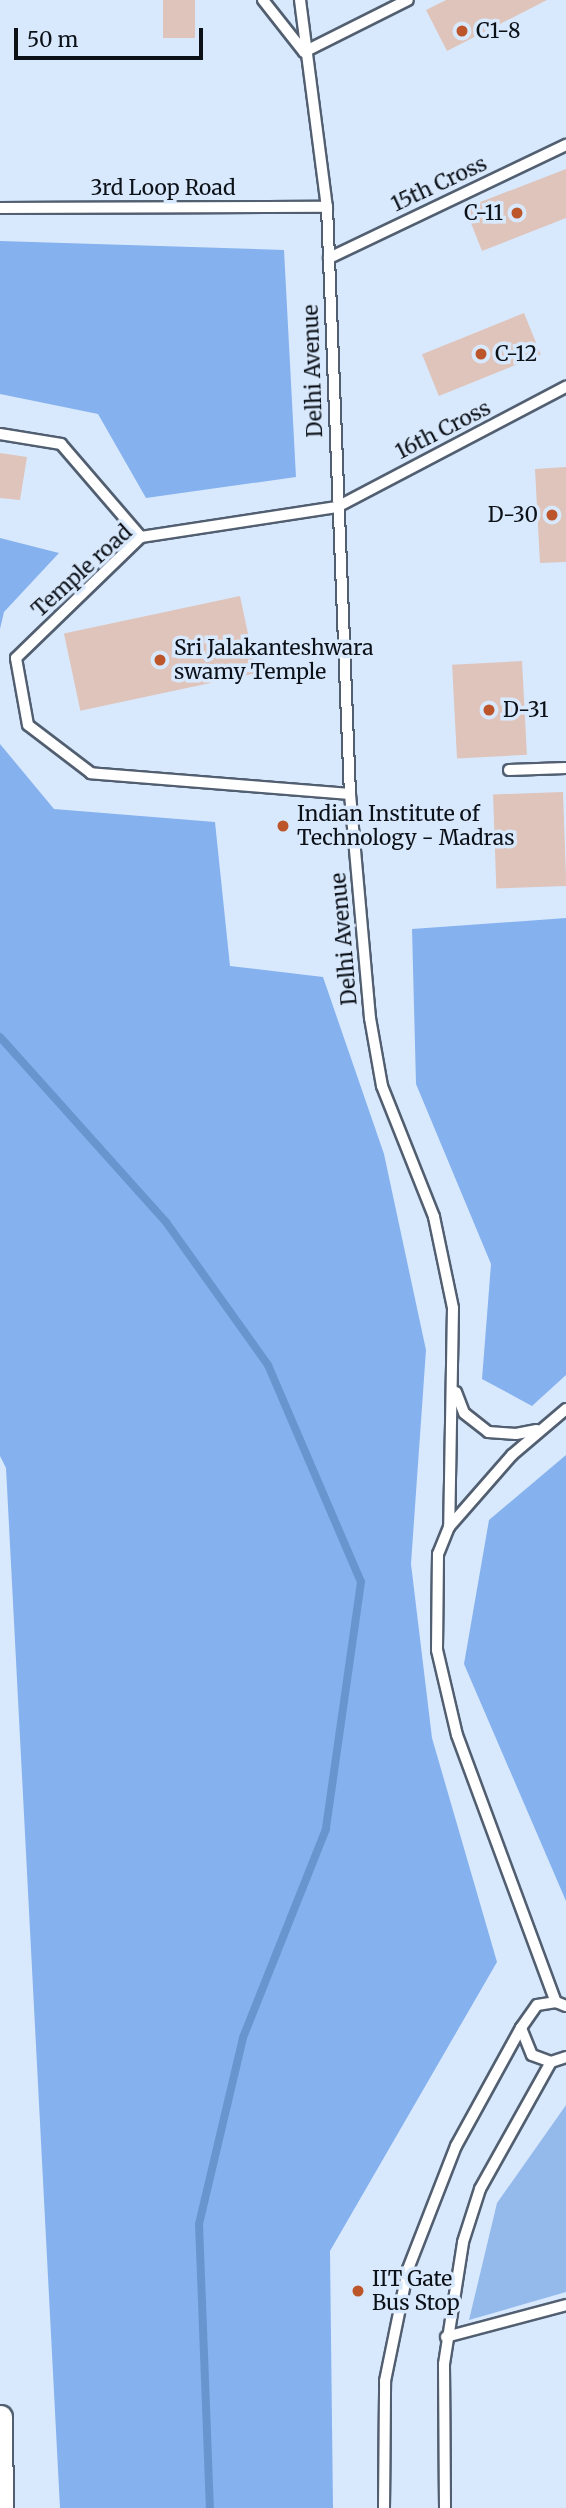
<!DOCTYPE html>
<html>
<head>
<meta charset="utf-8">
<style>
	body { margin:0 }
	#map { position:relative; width:566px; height:2508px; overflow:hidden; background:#d9e9fd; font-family:Merriweather,serif }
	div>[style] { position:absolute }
	.green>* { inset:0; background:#94baec }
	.forest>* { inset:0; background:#85b2ee }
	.stream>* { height:8px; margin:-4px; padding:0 4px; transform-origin:4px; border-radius:4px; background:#6995cf }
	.building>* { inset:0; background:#dec4bb; transform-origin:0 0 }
	.roads { filter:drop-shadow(2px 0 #525f71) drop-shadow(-2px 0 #525f71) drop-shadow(0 2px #525f71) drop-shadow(0 -2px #525f71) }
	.service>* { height:10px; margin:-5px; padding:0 5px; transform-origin:5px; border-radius:5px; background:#fff }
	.minor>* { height:23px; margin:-11.5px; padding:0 11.5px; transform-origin:11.5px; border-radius:11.5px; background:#fff }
	.dots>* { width:19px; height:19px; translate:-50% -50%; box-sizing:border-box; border:4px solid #d9e9fd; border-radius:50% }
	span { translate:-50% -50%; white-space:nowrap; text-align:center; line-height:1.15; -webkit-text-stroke:7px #d9e9fd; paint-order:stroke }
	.poi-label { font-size:21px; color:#0c1118 }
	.left { translate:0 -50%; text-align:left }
	.right { translate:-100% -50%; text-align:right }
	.street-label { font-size:21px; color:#0c1118 }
	.scale { position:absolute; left:14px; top:28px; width:189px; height:32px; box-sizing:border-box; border:4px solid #0c1118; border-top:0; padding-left:9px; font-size:21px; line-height:24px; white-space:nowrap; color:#0c1118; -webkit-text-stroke:5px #d9e9fd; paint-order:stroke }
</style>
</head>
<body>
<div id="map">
	<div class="green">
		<i style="clip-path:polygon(566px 2105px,566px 2292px,469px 2320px,497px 2203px)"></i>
	</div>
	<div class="forest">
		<i style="clip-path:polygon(0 241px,284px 250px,296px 477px,146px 498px,98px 414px,0 394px)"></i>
		<i style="clip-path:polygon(0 538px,59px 553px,4px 612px,0 629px)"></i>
		<i style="clip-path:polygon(0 744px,54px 809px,215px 822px,230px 966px,323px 977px,384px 1154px,426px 1350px,411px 1564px,432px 1738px,497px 1962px,330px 2251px,333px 2508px,60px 2508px,6px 1468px,0 1456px)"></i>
		<i style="clip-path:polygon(566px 918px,566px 1375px,532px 1406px,482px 1379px,491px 1264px,416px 1084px,412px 929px)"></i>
		<i style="clip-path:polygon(566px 1455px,566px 1901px,464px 1664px,489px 1520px)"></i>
	</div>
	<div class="stream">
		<i style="left:0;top:1037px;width:249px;rotate:48.1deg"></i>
		<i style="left:166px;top:1222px;width:176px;rotate:54.5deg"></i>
		<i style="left:268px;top:1365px;width:236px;rotate:66.8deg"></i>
		<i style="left:361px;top:1582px;width:249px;rotate:98.1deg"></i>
		<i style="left:326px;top:1829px;width:225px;rotate:111.7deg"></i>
		<i style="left:243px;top:2038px;width:191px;rotate:103.3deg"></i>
		<i style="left:199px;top:2224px;width:284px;rotate:87.8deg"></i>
	</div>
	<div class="building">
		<i style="left:163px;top:0;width:32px;height:38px"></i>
		<i style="clip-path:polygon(446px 0,547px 0,447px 51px,426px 10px)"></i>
		<i style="clip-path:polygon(566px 169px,566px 218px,482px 251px,465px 208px)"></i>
		<i style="left:524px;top:313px;width:45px;height:110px;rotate:68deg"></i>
		<i style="clip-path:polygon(0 453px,27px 457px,20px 500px,0 498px)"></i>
		<i style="clip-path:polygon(566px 467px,566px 562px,540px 563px,535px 469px)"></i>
		<i style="left:240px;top:596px;width:79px;height:180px;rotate:78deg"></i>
		<i style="left:522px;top:661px;width:94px;height:70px;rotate:87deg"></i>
		<i style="left:563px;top:792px;width:94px;height:70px;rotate:88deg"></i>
	</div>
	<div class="roads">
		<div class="service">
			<i style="left:263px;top:0;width:66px;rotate:51.7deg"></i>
			<i style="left:304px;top:52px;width:116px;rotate:-26.6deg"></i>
			<i style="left:300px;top:0;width:209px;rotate:82.6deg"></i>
			<i style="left:327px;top:207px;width:587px;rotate:87.76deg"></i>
			<i style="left:350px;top:794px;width:225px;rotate:84.9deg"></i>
			<i style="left:370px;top:1018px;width:69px;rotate:80deg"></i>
			<i style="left:382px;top:1086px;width:141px;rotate:68.3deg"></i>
			<i style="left:434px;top:1217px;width:93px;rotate:78.2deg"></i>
			<i style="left:453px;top:1308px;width:219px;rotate:91deg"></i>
			<i style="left:449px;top:1527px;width:29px;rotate:112deg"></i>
			<i style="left:438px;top:1554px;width:96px;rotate:90.6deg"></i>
			<i style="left:437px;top:1650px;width:87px;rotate:76.8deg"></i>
			<i style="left:457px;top:1735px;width:285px;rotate:69.7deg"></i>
			<i style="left:0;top:208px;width:327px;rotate:-0.2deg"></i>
			<i style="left:329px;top:258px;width:263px;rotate:-25.5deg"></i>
			<i style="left:0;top:434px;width:62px;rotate:9.3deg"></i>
			<i style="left:61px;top:444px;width:123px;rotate:49.3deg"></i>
			<i style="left:509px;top:770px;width:57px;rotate:-2deg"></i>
			<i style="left:350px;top:794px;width:260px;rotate:-175.4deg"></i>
			<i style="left:91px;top:773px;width:79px;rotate:-142.7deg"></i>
			<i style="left:28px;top:725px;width:68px;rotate:-100.2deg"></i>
			<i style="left:16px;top:658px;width:174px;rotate:-44.1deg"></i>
			<i style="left:141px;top:537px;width:198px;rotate:-8.7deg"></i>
			<i style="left:337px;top:507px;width:259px;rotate:-27.7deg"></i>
			<i style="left:456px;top:1392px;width:22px;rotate:69deg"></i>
			<i style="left:464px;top:1413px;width:31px;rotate:38deg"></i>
			<i style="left:488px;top:1432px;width:28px;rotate:4deg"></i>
			<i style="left:516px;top:1434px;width:21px;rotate:-11deg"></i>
			<i style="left:449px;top:1527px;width:96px;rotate:-48.8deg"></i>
			<i style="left:512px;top:1455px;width:71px;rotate:-40.4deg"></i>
			<i style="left:566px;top:2006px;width:11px;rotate:-158deg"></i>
			<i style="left:556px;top:2002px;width:19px;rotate:171deg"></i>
			<i style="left:537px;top:2005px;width:28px;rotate:125deg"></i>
			<i style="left:521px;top:2028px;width:29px;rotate:68deg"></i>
			<i style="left:532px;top:2055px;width:20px;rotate:20deg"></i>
			<i style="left:551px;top:2062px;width:16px;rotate:-18deg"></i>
			<i style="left:446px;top:2337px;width:124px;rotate:-14.9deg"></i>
			<i style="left:384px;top:2508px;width:127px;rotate:-89.5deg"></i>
			<i style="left:385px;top:2381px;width:114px;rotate:-78.4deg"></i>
			<i style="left:408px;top:2269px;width:132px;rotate:-68.7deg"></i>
			<i style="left:456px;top:2146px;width:135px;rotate:-61.2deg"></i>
			<i style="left:445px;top:2508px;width:144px;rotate:-90.4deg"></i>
			<i style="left:444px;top:2364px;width:123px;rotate:-81.1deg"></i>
			<i style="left:463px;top:2242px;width:56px;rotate:-72.2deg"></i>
			<i style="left:480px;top:2189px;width:145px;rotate:-60.8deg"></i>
		</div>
		<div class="minor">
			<i style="left:0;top:2417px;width:91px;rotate:89.4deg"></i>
		</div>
	</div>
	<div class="dots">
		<i style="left:462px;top:31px;background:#bc562a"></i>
		<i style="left:517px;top:213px;background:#bc562a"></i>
		<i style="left:481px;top:354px;background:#bc562a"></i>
		<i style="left:552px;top:515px;background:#bc562a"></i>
		<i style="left:160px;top:660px;background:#bc562a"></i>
		<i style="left:489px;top:710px;background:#bc562a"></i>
		<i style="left:283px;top:826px;background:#bc562a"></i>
		<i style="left:358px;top:2291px;background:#bc562a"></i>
	</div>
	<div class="poi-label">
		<span class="left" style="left:476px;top:31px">C1-8</span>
		<span class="right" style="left:503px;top:213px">C-11</span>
		<span class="left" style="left:495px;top:354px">C-12</span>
		<span class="right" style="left:538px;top:515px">D-30</span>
		<span class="left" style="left:174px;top:660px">Sri Jalakanteshwara<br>swamy Temple</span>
		<span class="left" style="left:503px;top:710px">D-31</span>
		<span class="left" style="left:297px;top:826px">Indian Institute of<br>Technology - Madras</span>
		<span class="left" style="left:372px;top:2291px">IIT Gate<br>Bus Stop</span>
	</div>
	<div class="street-label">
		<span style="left:439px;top:184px;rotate:-25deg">15th Cross</span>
		<span style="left:163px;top:188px">3rd Loop Road</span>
		<span style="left:313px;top:371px;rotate:-92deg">Delhi Avenue</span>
		<span style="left:443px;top:430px;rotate:-27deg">16th Cross</span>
		<span style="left:82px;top:571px;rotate:-42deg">Temple road</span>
		<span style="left:344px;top:939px;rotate:-95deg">Delhi Avenue</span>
	</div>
	<div class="scale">50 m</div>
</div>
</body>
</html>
